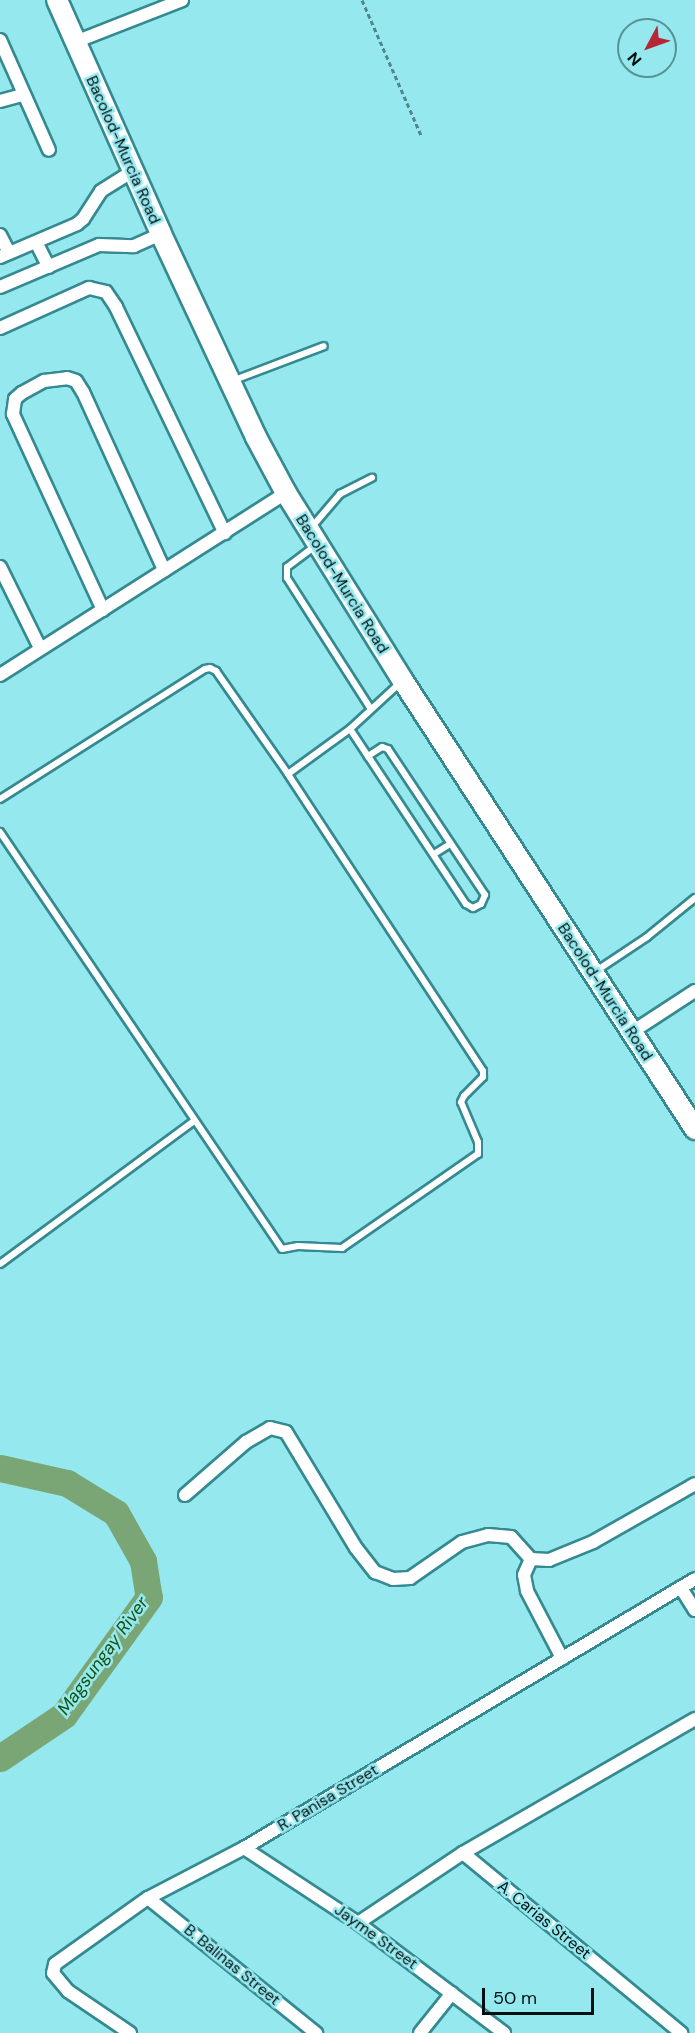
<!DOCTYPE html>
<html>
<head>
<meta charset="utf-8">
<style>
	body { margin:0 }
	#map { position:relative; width:695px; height:2033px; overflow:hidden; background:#95e8ee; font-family:"DM Sans",sans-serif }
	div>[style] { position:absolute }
	.river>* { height:27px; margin:-13.5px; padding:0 13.5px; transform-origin:13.5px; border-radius:13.5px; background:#7aa574 }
	.path>* { height:3px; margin-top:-1.5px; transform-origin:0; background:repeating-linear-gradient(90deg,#52868b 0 4.5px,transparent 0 7.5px) }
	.roads { filter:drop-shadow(2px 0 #348a90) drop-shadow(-2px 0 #348a90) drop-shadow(0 2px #348a90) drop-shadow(0 -2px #348a90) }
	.lane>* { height:6px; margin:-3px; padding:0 3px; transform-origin:3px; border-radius:3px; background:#fff }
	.street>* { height:12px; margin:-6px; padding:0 6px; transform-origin:6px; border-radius:6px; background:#fff }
	.primary>* { height:20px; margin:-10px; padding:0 10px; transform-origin:10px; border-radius:10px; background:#fff }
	span { translate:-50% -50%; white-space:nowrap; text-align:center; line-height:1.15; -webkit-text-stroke:5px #95e8ee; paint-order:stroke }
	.street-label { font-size:16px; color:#001012 }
	.water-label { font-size:18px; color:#16510f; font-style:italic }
	.north { position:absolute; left:617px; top:18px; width:60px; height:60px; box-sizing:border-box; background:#95e8ee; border:2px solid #599296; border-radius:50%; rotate:229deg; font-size:16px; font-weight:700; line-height:24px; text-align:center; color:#001012 }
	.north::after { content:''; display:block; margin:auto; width:21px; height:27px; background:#b72635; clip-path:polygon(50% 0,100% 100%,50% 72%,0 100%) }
	.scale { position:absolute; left:482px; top:1988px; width:112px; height:27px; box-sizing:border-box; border:3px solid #001012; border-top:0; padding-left:8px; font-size:18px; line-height:21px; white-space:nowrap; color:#001012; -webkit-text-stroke:4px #95e8ee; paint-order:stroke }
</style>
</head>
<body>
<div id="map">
	<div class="river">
		<i style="left:0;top:1468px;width:69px;rotate:12.6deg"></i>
		<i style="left:67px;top:1483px;width:57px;rotate:31.5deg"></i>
		<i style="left:116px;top:1513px;width:55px;rotate:60.6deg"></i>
		<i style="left:143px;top:1561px;width:36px;rotate:81deg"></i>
		<i style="left:149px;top:1597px;width:145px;rotate:125.8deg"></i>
		<i style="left:64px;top:1715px;width:77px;rotate:146.1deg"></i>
	</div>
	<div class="path">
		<i style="left:362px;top:0;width:147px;rotate:66.4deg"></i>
	</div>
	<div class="roads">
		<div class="lane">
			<i style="left:232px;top:381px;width:98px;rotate:-20.8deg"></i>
			<i style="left:311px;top:528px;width:45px;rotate:-49.5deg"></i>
			<i style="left:340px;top:494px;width:36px;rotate:-27deg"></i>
			<i style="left:315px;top:546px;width:35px;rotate:143deg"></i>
			<i style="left:287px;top:567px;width:11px;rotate:90deg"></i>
			<i style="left:287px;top:578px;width:154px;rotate:57.4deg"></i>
			<i style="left:350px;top:729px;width:210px;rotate:56.5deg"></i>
			<i style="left:466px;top:904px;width:8px;rotate:30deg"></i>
			<i style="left:473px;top:908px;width:9px;rotate:-27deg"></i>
			<i style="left:481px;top:904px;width:10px;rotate:-66deg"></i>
			<i style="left:485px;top:895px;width:175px;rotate:-123.6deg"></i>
			<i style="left:388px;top:749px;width:6px;rotate:-162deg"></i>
			<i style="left:382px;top:747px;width:17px;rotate:147deg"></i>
			<i style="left:0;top:799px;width:243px;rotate:-32.4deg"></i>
			<i style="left:205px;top:669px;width:5px;rotate:-11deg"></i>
			<i style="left:210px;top:668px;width:7px;rotate:27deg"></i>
			<i style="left:216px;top:671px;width:126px;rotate:55deg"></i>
			<i style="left:0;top:832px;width:503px;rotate:55.93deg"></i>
			<i style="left:282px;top:1249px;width:16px;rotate:-11deg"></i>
			<i style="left:298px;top:1246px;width:44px;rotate:2.6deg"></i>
			<i style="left:342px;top:1248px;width:165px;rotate:-34.7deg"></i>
			<i style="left:478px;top:1154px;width:12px;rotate:-90deg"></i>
			<i style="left:478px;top:1142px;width:43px;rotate:-113deg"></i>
			<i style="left:461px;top:1102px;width:7px;rotate:-63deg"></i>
			<i style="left:464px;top:1096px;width:27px;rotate:-45deg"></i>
			<i style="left:483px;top:1077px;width:6px;rotate:-90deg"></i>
			<i style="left:483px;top:1071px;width:355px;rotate:-123.3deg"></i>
			<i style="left:288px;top:774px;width:77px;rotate:-36deg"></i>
			<i style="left:350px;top:729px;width:69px;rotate:-42.7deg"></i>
			<i style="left:434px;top:854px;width:19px;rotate:-32deg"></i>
			<i style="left:596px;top:971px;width:61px;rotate:-33.7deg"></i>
			<i style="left:647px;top:937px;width:62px;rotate:-39.1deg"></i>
			<i style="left:0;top:1264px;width:241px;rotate:-36.4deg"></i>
		</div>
		<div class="street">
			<i style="left:0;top:40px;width:120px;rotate:66deg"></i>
			<i style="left:75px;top:42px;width:115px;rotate:-21.4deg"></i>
			<i style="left:0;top:101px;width:24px;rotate:-15deg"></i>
			<i style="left:0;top:235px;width:20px;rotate:63deg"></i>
			<i style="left:36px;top:242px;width:28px;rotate:63deg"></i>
			<i style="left:0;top:257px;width:84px;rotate:-23.2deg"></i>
			<i style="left:77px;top:224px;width:8px;rotate:-40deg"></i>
			<i style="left:83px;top:219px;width:33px;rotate:-57deg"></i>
			<i style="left:101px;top:191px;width:36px;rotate:-32deg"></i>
			<i style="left:0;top:287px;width:108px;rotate:-23deg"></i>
			<i style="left:99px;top:245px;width:35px;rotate:2deg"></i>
			<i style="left:134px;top:246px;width:30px;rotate:-24deg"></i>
			<i style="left:0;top:328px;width:98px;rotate:-24.2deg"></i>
			<i style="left:89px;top:288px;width:17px;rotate:13deg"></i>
			<i style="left:106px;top:292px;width:18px;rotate:56deg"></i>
			<i style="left:116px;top:307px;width:251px;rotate:64.3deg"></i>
			<i style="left:0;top:567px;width:90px;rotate:63.7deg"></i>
			<i style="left:103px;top:610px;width:216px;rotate:-114.7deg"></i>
			<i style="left:13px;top:414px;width:15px;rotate:-82deg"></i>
			<i style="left:15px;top:399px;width:9px;rotate:-41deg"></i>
			<i style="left:22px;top:393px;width:25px;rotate:-29deg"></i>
			<i style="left:44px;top:381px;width:23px;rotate:-7deg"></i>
			<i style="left:67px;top:378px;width:9px;rotate:18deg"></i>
			<i style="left:76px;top:381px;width:13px;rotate:58deg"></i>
			<i style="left:83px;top:392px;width:196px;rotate:65.5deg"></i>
			<i style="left:0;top:675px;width:339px;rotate:-32.5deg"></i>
			<i style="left:632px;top:1032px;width:75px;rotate:-33.1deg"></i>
			<i style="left:185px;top:1495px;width:81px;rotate:-41deg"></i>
			<i style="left:246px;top:1442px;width:28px;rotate:-30deg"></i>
			<i style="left:270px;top:1428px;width:16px;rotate:14deg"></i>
			<i style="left:286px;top:1432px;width:135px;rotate:58.9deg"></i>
			<i style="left:356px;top:1548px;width:31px;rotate:52deg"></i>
			<i style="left:375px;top:1572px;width:19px;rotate:21deg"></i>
			<i style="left:393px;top:1579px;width:17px;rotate:-3deg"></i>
			<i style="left:410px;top:1578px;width:63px;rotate:-34.7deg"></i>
			<i style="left:462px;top:1542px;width:27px;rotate:-15deg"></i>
			<i style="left:488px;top:1535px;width:23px;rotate:5deg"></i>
			<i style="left:511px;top:1537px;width:30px;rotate:48deg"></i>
			<i style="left:531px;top:1559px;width:18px;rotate:3deg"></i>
			<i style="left:549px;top:1560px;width:48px;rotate:-22.2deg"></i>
			<i style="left:593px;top:1542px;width:117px;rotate:-29.6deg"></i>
			<i style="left:531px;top:1559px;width:17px;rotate:114deg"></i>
			<i style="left:524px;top:1575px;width:16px;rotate:79deg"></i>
			<i style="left:527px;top:1591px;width:76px;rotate:62.4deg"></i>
			<i style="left:681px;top:1588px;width:26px;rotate:58deg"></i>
			<i style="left:244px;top:1848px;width:136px;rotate:33.3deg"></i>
			<i style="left:358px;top:1923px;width:183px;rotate:37deg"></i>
			<i style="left:463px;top:1853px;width:283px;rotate:39.5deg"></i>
			<i style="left:148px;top:1898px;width:216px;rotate:38.8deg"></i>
			<i style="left:358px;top:1923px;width:126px;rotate:-33.7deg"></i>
			<i style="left:463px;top:1853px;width:268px;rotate:-30deg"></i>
			<i style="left:130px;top:2033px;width:75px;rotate:-145.9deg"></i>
			<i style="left:68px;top:1991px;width:23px;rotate:-130deg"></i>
			<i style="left:53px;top:1973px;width:9px;rotate:-77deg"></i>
			<i style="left:55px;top:1964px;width:114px;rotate:-35.4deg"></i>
			<i style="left:148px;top:1898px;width:108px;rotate:-27.5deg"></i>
			<i style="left:244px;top:1848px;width:525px;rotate:-30.81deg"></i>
			<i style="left:420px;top:2033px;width:51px;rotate:-51.3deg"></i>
		</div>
		<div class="primary">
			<i style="left:57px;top:0;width:256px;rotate:66deg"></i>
			<i style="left:161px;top:234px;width:224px;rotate:64.9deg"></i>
			<i style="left:256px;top:437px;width:64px;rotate:61.8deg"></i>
			<i style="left:286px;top:493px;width:221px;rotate:58.1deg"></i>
			<i style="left:403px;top:681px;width:535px;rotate:56.9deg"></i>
		</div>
	</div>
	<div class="street-label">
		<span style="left:123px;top:150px;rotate:66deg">Bacolod-Murcia Road</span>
		<span style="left:342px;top:584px;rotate:58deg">Bacolod-Murcia Road</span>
		<span style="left:605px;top:992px;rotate:57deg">Bacolod-Murcia Road</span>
		<span style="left:328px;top:1798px;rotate:-31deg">R. Panisa Street</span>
		<span style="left:544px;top:1920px;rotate:39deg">A. Carias Street</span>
		<span style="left:376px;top:1937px;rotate:36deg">Jayme Street</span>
		<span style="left:232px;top:1965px;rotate:39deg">B. Balinas Street</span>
	</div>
	<div class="water-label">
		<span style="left:103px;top:1656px;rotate:-54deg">Magsungay River</span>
	</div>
	<div class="north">N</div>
	<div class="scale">50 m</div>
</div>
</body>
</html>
